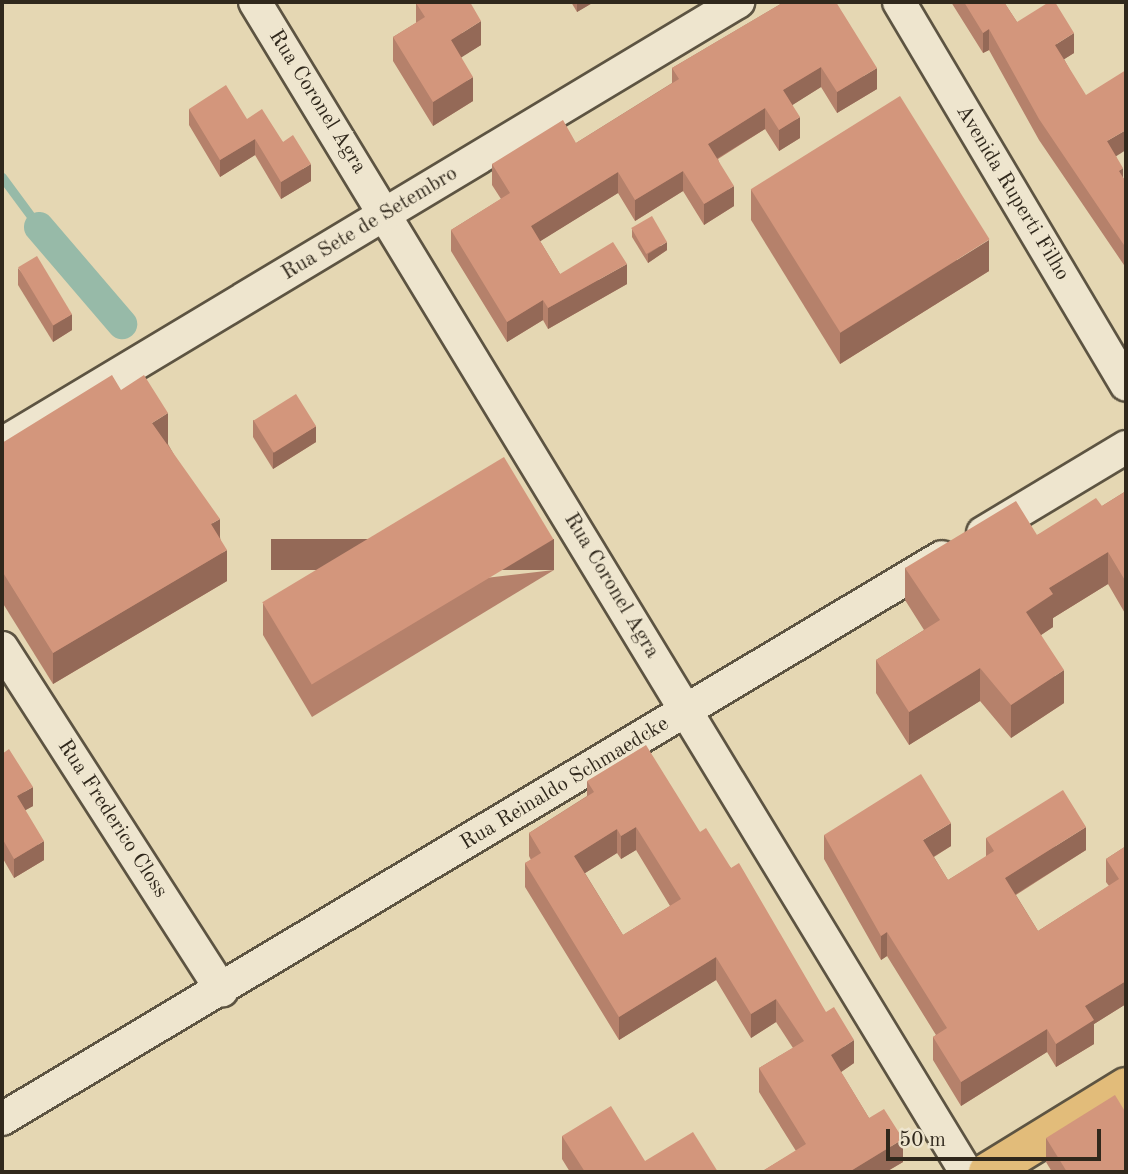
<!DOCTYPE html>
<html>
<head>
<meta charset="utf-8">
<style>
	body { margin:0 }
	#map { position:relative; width:1128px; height:1174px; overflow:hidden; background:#e5d7b3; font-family:"Old Standard TT",serif }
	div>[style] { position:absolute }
	.stream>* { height:9px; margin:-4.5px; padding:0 4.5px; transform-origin:4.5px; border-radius:4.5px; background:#97baa8 }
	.canal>* { height:30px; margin:-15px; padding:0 15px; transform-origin:15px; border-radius:15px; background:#97baa8 }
	.roads { filter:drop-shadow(2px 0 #5d5442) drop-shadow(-2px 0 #5d5442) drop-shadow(0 2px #5d5442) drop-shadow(0 -2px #5d5442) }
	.minor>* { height:32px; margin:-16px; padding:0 16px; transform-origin:16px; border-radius:16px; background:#eee5ce }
	.major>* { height:38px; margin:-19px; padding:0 19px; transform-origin:19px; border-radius:19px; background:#e2bc7a }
	.wall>* { inset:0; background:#b5816b }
	.shaded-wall>* { inset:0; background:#946957; transform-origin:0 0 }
	.building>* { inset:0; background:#d3967c; transform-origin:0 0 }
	span { translate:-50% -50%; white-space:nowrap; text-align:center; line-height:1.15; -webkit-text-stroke:6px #eee5ce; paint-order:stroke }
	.street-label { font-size:21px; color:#30281c }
	.frame { position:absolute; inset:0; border:4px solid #30281c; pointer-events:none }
	.scale { position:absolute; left:886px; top:1129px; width:215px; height:32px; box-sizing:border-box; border:4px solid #30281c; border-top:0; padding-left:9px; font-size:21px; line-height:24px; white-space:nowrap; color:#30281c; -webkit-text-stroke:5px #eee5ce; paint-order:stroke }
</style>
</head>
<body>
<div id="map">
	<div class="stream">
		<i style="left:2px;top:177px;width:62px;rotate:53.5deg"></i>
	</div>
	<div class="canal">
		<i style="left:39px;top:227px;width:128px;rotate:49.4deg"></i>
	</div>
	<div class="roads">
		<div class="minor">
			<i style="left:255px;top:2px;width:1369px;rotate:58.71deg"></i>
			<i style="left:899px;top:2px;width:445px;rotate:59.3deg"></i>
			<i style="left:2px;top:444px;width:859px;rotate:-30.99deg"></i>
			<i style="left:983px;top:533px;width:167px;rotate:-31deg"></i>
			<i style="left:2px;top:648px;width:407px;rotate:57.3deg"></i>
			<i style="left:2px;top:1119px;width:1095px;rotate:-30.87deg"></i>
		</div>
		<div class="major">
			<i style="left:988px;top:1172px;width:162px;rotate:-31.6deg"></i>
		</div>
	</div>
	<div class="wall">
		<i style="clip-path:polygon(571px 2px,594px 2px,577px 12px)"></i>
		<i style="clip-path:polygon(784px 2px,877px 89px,837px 113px,821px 87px,792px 105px,800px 138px,779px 151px,765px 129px,718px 159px,734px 206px,704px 225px,683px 191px,635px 221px,618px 193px,540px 241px,560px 274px,627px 284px,548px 329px,543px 320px,507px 342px,451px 251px,451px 230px,501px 199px,492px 185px,492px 164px,576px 143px,672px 83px,672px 68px)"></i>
		<i style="clip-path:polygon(951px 2px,1004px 2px,1017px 22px,1074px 53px,1064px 59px,1116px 156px,1123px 178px,1126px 182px,1126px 268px,1039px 140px,989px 50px,983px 53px)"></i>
		<i style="clip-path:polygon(416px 3px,481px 45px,461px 57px,473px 101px,433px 126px,393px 61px,393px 37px,416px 23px)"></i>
		<i style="clip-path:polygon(189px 109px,247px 119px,283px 142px,311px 181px,281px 199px,255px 155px,220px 177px,189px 125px)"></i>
		<i style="clip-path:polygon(751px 189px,989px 271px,840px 364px,751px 220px)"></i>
		<i style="clip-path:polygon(632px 229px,667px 250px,648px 263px,632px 237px)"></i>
		<i style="clip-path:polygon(18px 268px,72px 330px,53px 342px,18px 285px)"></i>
		<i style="clip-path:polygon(121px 390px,168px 444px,220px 537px,227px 581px,53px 684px,2px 602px,2px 443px)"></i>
		<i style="clip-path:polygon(253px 420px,316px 442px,273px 469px,253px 437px)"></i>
		<i style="clip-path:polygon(1126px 491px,1126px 615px,1108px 584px,1053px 618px,1053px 627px,1041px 635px,1064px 703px,1011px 738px,980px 701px,909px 745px,876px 693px,876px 660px,924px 630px,905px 600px,905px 568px,1037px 535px,1102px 506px)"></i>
		<i style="clip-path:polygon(554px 570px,312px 717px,263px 635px,263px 604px)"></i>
		<i style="clip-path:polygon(2px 754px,33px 806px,25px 810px,44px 860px,14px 878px,2px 857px)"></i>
		<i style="clip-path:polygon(evenodd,587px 781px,700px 832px,731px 868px,854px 1063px,841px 1072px,869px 1118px,903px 1162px,886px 1172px,761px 1172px,796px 1151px,759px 1092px,759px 1068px,793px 1048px,776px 1022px,751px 1038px,716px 980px,619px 1040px,525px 887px,525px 863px,531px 860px,529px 856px,529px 833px,587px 796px,587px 781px,636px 850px,670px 906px,623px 935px,585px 873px,617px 853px,621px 859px,636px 850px)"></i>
		<i style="clip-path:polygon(824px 835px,951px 846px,934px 857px,948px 880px,986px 857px,986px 838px,1086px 850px,1016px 895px,1038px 931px,1109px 886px,1106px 882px,1106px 859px,1126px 846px,1126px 1004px,1094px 1024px,1094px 1044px,1056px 1067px,1047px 1052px,961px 1106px,933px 1060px,933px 1037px,936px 1035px,887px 956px,881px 960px,824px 859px)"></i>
		<i style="clip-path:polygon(562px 1136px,645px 1161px,718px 1172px,570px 1172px,562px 1159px)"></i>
		<i style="clip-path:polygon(1046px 1138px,1126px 1172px,1052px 1172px,1046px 1162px)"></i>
	</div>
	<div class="shaded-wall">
		<i style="clip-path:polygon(577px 2px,594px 2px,577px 12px)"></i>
		<i style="clip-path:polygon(481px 21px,481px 45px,451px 64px,451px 40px)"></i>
		<i style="clip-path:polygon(989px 29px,989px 50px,983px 53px,983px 33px)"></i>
		<i style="clip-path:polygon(1074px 33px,1074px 53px,1055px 65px,1055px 45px)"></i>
		<i style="clip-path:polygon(821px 67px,821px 87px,783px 111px,783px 90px)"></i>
		<i style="clip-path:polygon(877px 68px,877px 89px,837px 113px,837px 92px)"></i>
		<i style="clip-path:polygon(473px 77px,473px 101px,433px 126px,433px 102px)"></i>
		<i style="clip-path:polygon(765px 108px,765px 129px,708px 164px,708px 144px)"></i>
		<i style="clip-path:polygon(800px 117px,800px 138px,779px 151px,779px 130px)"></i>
		<i style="clip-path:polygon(1126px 130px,1126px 150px,1107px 162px,1107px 141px)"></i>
		<i style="clip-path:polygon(255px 139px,255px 155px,220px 177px,220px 160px)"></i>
		<i style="clip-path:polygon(311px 164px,311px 181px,281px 199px,281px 182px)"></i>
		<i style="clip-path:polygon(1123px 168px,1123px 188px,1119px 171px)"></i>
		<i style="clip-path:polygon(683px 171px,683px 191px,635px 221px,635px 200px)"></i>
		<i style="clip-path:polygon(618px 172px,618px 193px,531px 247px,531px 226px)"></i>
		<i style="clip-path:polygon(734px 186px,734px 206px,704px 225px,704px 204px)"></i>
		<i style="clip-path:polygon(989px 240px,989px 271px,840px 364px,840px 333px)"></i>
		<i style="clip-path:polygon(667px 242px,667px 250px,648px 263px,648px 254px)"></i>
		<i style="clip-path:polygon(627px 264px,627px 284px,548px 329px,548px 308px)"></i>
		<i style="clip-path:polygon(543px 300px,543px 320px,507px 342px,507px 322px)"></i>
		<i style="clip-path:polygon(72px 314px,72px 330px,53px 342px,53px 325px)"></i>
		<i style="clip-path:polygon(168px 413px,168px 444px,152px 454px,152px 423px)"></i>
		<i style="clip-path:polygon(316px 426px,316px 442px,273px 469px,273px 452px)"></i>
		<i style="clip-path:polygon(220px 519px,220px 550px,211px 524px)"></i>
		<i style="left:554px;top:539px;width:31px;height:283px;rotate:90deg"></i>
		<i style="clip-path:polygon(227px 550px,227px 581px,53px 684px,53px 653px)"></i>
		<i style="clip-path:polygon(1108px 552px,1108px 584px,1053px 618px,1053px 627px,1026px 645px,1026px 612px,1049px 588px)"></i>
		<i style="clip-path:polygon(980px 668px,980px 701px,909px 745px,909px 712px)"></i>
		<i style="clip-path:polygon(1064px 670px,1064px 703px,1011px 738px,1011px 705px)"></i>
		<i style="clip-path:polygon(33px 787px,33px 806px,17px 815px,17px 796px)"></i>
		<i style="clip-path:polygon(951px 823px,951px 846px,923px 863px,923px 840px)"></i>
		<i style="clip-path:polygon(636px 827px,636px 850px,621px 859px,621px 836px)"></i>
		<i style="clip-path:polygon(1086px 827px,1086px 850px,1005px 901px,1005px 878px)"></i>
		<i style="clip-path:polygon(617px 829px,617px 853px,574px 880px,574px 856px)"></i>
		<i style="clip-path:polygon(44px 841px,44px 860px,14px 878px,14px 859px)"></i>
		<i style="clip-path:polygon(887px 932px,887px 956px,881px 960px,881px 936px)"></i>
		<i style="clip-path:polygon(716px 957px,716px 980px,619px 1040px,619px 1017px)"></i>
		<i style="clip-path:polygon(1126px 981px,1126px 1004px,1094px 1024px,1094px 1044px,1056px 1067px,1056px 1044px,1085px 1006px)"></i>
		<i style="clip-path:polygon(776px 999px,776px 1022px,751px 1038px,751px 1014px)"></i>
		<i style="clip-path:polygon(1047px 1029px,1047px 1052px,961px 1106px,961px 1082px)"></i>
		<i style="clip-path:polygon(854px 1040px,854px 1063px,831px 1079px,831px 1055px)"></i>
		<i style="clip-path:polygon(903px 1139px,903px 1162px,886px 1172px,849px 1172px)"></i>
	</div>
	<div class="building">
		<i style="clip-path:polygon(419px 2px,470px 2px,481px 21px,451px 40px,473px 77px,433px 102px,393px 37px,425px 17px,416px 3px)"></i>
		<i style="clip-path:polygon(784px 2px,836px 2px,877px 68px,837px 92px,821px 67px,783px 90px,800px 117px,779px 130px,765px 108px,708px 144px,734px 186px,704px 204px,683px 171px,635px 200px,618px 172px,531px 226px,560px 274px,613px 242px,627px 264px,548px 308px,543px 300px,507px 322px,451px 230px,510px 193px,492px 164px,563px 120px,576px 143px,679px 79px,672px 68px)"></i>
		<i style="clip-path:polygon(964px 2px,1004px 2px,1017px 22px,1049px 2px,1055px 2px,1074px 33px,1055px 45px,1086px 95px,1126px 70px,1126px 130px,1107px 141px,1123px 168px,1119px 171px,1126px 182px,1126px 248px,1039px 119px,989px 29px,983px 33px)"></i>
		<i style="clip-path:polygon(226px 85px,247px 119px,262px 109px,283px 142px,293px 135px,311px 164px,281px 182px,255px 139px,220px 160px,189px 109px)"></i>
		<i style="left:900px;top:96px;width:169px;height:176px;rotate:58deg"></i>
		<i style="left:652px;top:216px;width:30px;height:24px;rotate:60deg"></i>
		<i style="left:37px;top:256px;width:68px;height:22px;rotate:59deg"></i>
		<i style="clip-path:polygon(112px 375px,121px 390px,144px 375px,168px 413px,152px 423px,220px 519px,211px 524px,227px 550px,53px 653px,2px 571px,2px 443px)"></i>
		<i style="left:296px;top:394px;width:38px;height:50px;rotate:58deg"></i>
		<i style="left:504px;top:457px;width:96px;height:282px;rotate:59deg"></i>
		<i style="clip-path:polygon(1126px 491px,1126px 582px,1108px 552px,1049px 588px,1053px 594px,1026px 612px,1064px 670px,1011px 705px,980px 668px,909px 712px,876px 660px,940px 620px,905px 568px,1016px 501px,1037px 535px,1096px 498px,1102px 506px)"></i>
		<i style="clip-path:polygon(evenodd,646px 745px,700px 832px,706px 828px,731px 868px,739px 863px,826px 1012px,834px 1007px,854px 1040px,831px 1055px,869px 1118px,884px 1109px,903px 1139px,849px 1172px,761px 1172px,806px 1144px,759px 1068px,804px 1041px,776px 999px,751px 1014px,716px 957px,619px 1017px,525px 863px,541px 853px,529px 833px,594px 792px,587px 781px,646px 745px,636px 827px,681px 899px,623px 935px,574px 856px,617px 829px,621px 836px,636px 827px)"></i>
		<i style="clip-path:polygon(9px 749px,33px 787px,17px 796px,44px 841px,14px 859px,2px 838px,2px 754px)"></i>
		<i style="clip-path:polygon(921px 774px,951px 823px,923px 840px,948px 880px,994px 851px,986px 838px,1063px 790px,1086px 827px,1005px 878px,1038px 931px,1119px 879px,1106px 859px,1126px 846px,1126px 981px,1085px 1006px,1094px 1020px,1056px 1044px,1047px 1029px,961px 1082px,933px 1037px,947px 1028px,887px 932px,881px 936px,824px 835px)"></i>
		<i style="clip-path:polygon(1115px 1095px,1126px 1113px,1126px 1172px,1067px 1172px,1046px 1138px)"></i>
		<i style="clip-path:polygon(611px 1106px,645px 1161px,693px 1132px,718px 1172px,585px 1172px,562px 1136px)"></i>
	</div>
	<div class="street-label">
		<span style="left:317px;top:102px;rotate:58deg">Rua Coronel Agra</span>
		<span style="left:1012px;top:193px;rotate:59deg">Avenida Ruperti Filho</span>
		<span style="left:370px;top:224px;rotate:-31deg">Rua Sete de Setembro</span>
		<span style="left:611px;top:586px;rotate:59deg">Rua Coronel Agra</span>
		<span style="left:565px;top:784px;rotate:-31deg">Rua Reinaldo Schmaedcke</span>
		<span style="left:112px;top:819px;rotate:57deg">Rua Frederico Closs</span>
	</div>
	<div class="frame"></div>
	<div class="scale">50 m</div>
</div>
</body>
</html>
